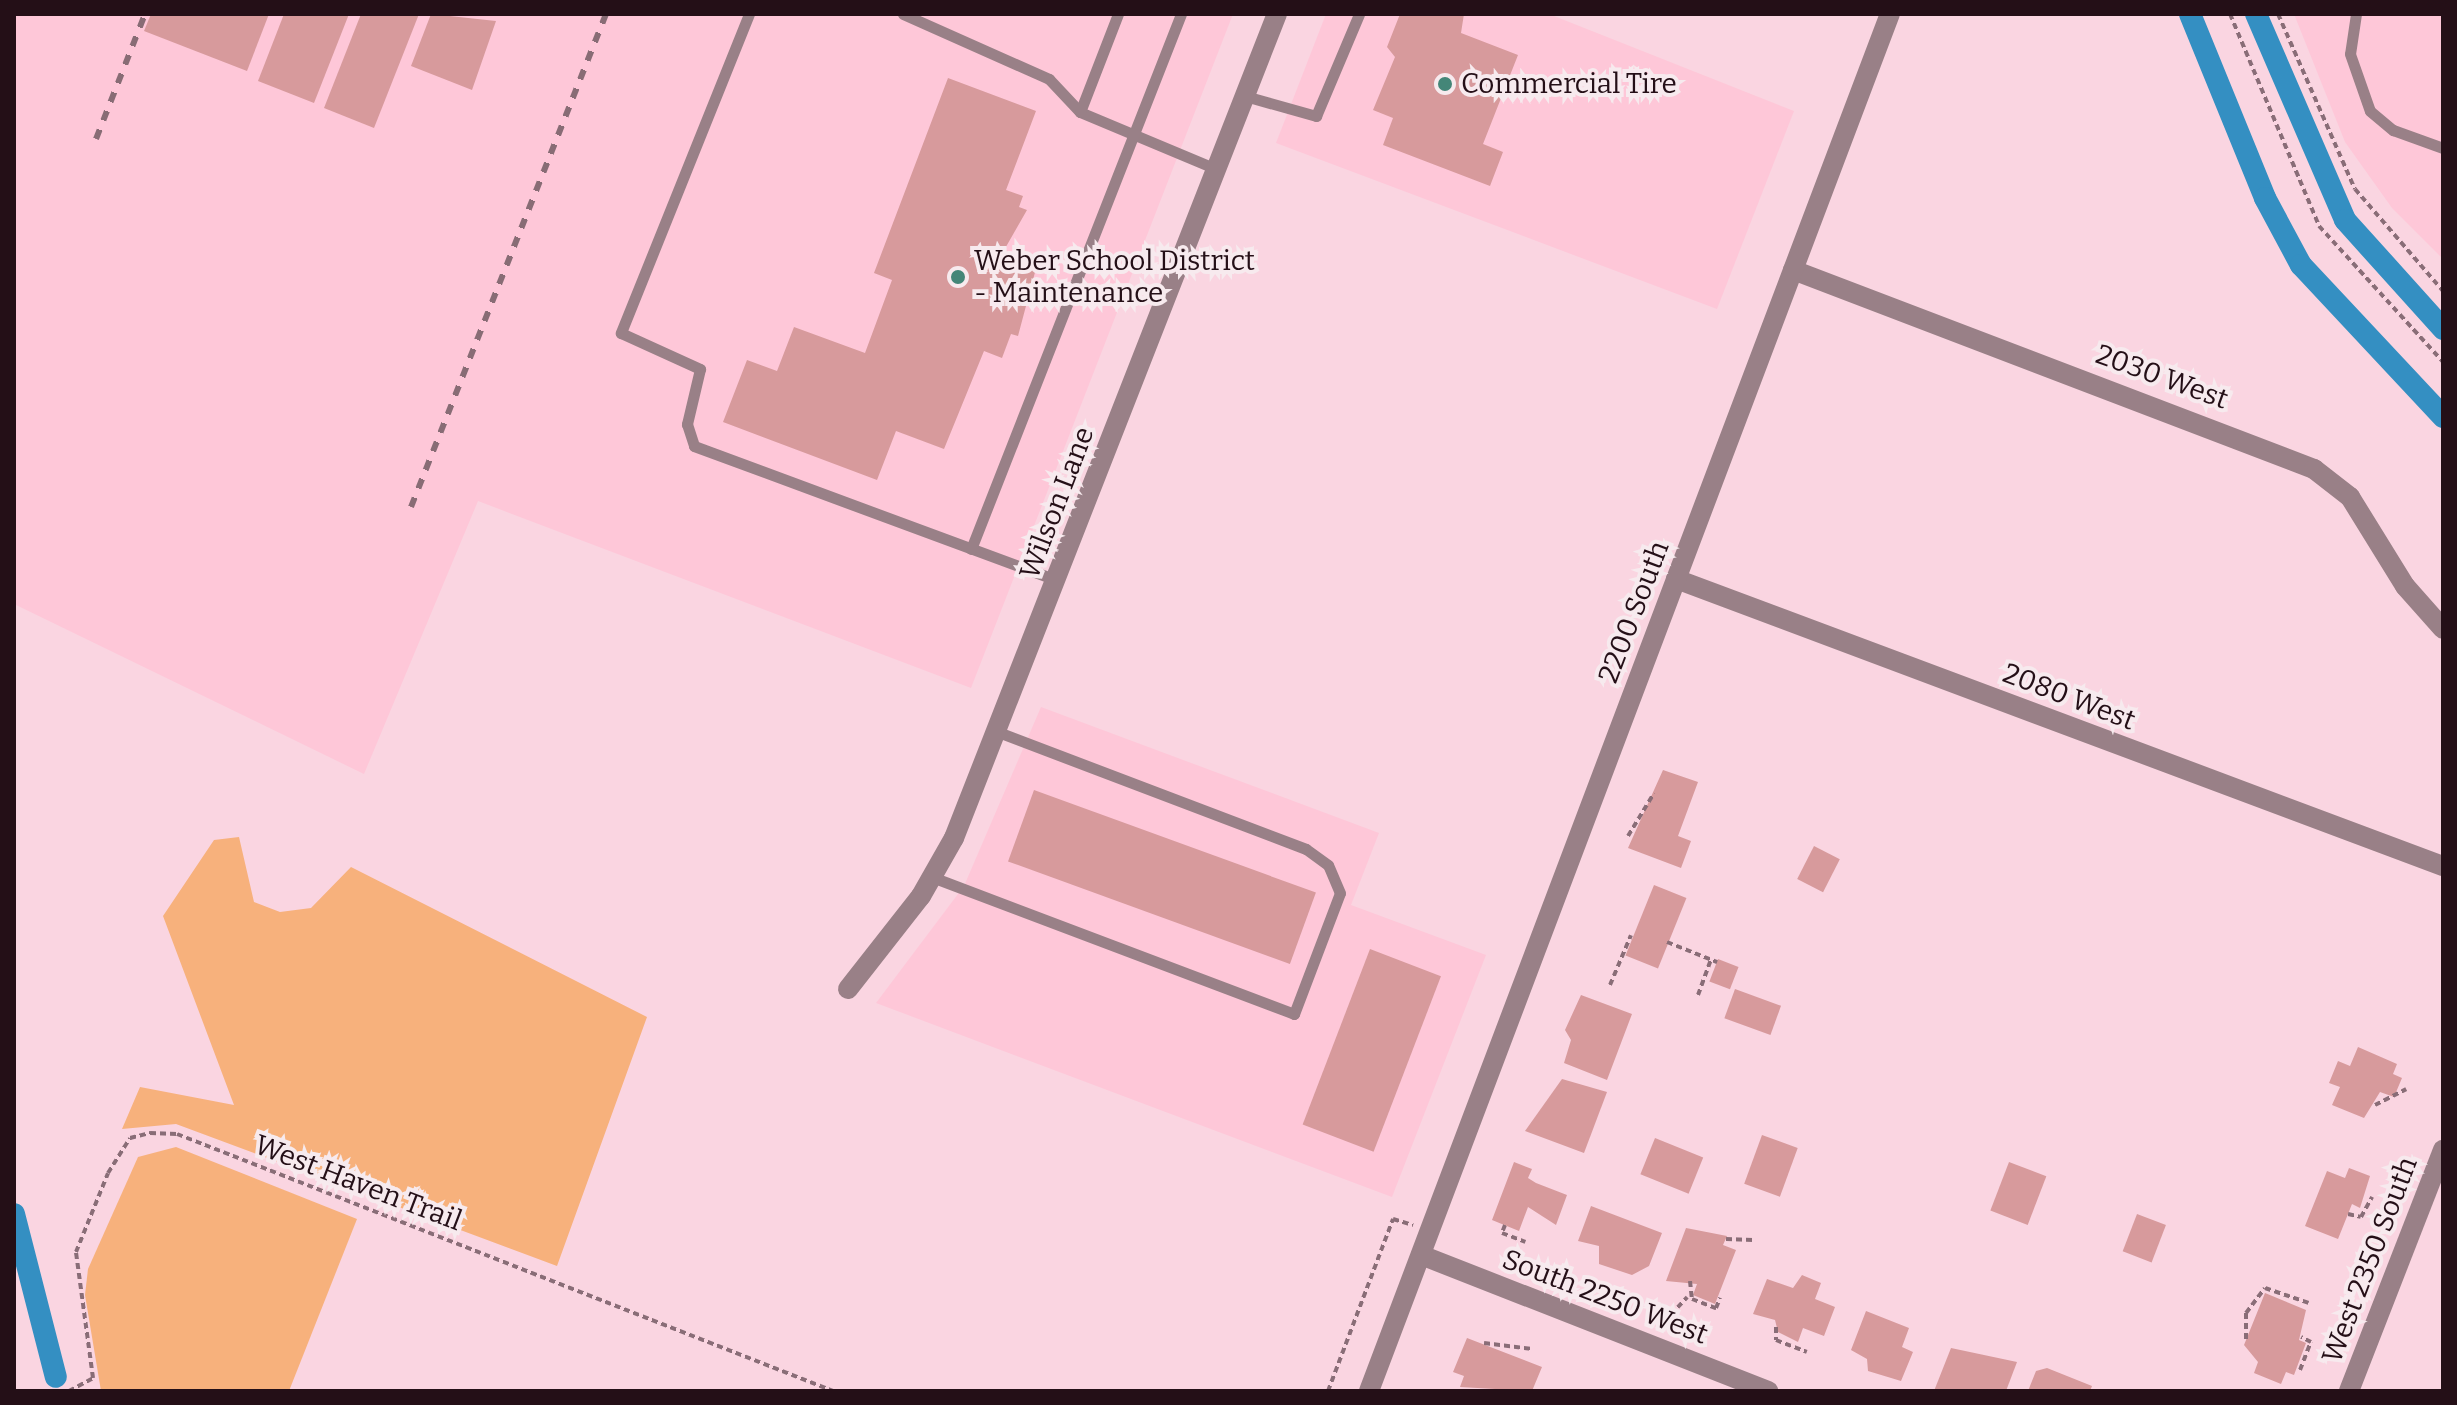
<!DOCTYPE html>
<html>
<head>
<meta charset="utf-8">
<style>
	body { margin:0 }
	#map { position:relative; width:2457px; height:1405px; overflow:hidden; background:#fad5e1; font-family:Bitter,serif }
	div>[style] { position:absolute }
	.built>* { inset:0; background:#fec7d8 }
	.green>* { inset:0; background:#f7b17c }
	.canal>* { height:22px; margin:-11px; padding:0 11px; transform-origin:11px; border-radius:11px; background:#348fc2 }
	.building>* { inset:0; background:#d79a9c; transform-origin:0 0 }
	.path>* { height:4px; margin-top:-2px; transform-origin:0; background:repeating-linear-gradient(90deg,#896d77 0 6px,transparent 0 10px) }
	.service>* { height:11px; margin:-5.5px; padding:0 5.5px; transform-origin:5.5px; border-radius:5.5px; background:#998087 }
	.minor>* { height:20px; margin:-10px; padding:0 10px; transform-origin:10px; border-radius:10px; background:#998087 }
	.tertiary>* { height:20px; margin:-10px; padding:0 10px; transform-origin:10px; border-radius:10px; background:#998087 }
	.rail>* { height:6px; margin-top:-3px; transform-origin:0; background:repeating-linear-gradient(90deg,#886c75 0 10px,transparent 0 20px) }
	.dots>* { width:22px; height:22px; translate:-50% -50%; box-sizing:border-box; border:4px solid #f7eaee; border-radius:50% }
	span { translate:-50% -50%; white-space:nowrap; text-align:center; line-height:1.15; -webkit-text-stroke:8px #f7eaee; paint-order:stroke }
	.poi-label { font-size:28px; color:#240f17 }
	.left { translate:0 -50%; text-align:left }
	.street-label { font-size:28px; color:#240f17 }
	.frame { position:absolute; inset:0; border:16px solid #240f17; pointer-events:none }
</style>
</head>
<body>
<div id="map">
	<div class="built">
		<i style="clip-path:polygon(14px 14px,1233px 14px,971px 688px,478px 501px,364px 774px,14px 604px)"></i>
		<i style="clip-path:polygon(1326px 14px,1549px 14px,1794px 111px,1717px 309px,1276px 143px)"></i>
		<i style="clip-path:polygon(2294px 14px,2443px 14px,2443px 259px,2392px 208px,2345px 142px)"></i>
		<i style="clip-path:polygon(1041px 707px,1379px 833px,1351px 905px,1486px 955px,1392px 1197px,876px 1003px,964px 886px)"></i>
	</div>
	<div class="green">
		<i style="clip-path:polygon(239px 837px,254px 902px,280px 912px,311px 908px,351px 867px,647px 1017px,557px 1266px,176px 1124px,122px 1129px,140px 1087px,234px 1105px,163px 916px,214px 840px)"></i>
		<i style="clip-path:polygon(176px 1147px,357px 1219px,289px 1391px,101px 1391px,85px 1295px,88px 1269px,138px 1157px)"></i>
	</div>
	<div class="canal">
		<i style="left:2190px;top:14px;width:199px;rotate:67.8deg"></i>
		<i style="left:2265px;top:198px;width:76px;rotate:61.8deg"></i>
		<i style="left:2301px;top:265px;width:208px;rotate:46.9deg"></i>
		<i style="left:2256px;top:14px;width:224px;rotate:66.6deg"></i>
		<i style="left:2345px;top:220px;width:147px;rotate:48deg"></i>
		<i style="left:14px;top:1214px;width:168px;rotate:75.6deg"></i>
	</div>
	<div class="building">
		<i style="clip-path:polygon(151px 14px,269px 14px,247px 71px,144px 31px)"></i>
		<i style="clip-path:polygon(284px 14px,349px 14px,314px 103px,258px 81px)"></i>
		<i style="clip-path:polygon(361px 14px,419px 14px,374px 128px,324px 108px)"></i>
		<i style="clip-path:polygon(431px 14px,496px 21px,472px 90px,411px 66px)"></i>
		<i style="clip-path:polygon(1400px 14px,1464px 14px,1461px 33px,1518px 55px,1483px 144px,1503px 152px,1490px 186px,1383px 145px,1393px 118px,1373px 110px,1395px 57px,1387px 47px)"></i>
		<i style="clip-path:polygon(948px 78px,1036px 111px,1006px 190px,1023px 196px,1019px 207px,1027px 210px,1003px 252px,1038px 261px,1018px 336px,1011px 334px,1002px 358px,984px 351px,944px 449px,896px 431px,877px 480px,723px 422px,747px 360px,777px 371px,794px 327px,865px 353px,892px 280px,874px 273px)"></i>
		<i style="clip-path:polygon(1663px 770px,1698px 782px,1678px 836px,1691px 841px,1681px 868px,1628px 848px)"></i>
		<i style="left:1034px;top:790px;width:300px;height:76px;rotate:20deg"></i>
		<i style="left:1814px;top:846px;width:29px;height:37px;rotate:27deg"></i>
		<i style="left:1654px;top:885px;width:35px;height:76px;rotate:22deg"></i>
		<i style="left:1370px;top:949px;width:76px;height:188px;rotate:21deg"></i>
		<i style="left:1718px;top:959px;width:22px;height:24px;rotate:21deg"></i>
		<i style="left:1735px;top:989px;width:49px;height:31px;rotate:20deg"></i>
		<i style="clip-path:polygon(1581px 995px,1632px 1014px,1607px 1080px,1564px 1063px,1571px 1040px,1565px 1030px)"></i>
		<i style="clip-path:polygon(2358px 1047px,2397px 1064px,2393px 1074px,2402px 1078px,2394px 1097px,2380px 1092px,2364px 1118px,2332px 1105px,2340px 1087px,2329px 1083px,2338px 1061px,2350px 1066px)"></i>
		<i style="clip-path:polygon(1562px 1079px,1607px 1092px,1584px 1153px,1525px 1131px)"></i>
		<i style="left:1762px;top:1135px;width:38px;height:52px;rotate:20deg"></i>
		<i style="left:1655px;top:1138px;width:52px;height:39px;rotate:22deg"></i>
		<i style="clip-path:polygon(1514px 1162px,1532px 1169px,1528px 1178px,1536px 1183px,1567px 1195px,1556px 1225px,1528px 1207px,1519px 1231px,1492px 1220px)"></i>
		<i style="left:2009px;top:1162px;width:40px;height:52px;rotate:21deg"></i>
		<i style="clip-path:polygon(2349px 1168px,2370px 1176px,2360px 1208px,2352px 1204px,2338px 1239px,2305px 1226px,2327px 1171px,2345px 1178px)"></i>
		<i style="clip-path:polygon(1591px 1206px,1662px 1233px,1649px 1266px,1632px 1275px,1599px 1264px,1599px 1246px,1578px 1241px)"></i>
		<i style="left:2137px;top:1214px;width:31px;height:40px;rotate:21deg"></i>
		<i style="clip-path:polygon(1686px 1228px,1727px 1236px,1723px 1245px,1736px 1250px,1715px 1304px,1693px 1295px,1697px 1284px,1666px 1281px)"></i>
		<i style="clip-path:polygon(1802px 1275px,1821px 1283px,1815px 1299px,1835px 1307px,1824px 1336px,1803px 1328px,1798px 1342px,1778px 1332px,1775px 1320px,1753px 1314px,1767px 1279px,1793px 1288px)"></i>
		<i style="clip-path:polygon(2265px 1293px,2306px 1310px,2299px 1340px,2306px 1343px,2294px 1375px,2286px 1372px,2281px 1384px,2254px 1373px,2258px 1362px,2244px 1345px)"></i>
		<i style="clip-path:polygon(1866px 1311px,1909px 1328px,1902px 1347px,1913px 1352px,1901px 1381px,1868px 1371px,1867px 1359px,1851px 1350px)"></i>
		<i style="clip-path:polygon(1467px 1338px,1542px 1367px,1532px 1391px,1460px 1387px,1464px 1376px,1453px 1372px)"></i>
		<i style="clip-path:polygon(1951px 1348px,2017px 1362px,2006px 1391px,1934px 1391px)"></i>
		<i style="clip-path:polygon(2047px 1368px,2092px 1386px,2090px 1391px,2028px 1391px,2036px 1371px)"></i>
	</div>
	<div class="path">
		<i style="left:2230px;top:14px;width:230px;rotate:67.2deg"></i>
		<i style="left:2319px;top:226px;width:184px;rotate:47.6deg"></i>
		<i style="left:2278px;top:14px;width:191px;rotate:66.3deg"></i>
		<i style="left:2355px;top:189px;width:135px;rotate:49.2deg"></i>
		<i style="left:1628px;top:836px;width:50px;rotate:-58.8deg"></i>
		<i style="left:1667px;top:942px;width:54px;rotate:21.8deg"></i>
		<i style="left:1610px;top:985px;width:54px;rotate:-67.2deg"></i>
		<i style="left:1698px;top:995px;width:37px;rotate:-70deg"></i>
		<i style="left:2375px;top:1105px;width:35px;rotate:-27deg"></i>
		<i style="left:2348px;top:1214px;width:13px;rotate:13deg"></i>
		<i style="left:2361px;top:1217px;width:23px;rotate:-61deg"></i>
		<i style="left:1505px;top:1225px;width:9px;rotate:111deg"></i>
		<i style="left:1502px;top:1233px;width:25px;rotate:21deg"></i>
		<i style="left:1726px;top:1239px;width:27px;rotate:2deg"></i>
		<i style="left:1690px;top:1281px;width:18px;rotate:84deg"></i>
		<i style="left:1692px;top:1299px;width:26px;rotate:21deg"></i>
		<i style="left:1716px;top:1308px;width:11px;rotate:-68deg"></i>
		<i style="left:1664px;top:1322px;width:34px;rotate:-47deg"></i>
		<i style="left:1776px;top:1327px;width:13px;rotate:90deg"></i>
		<i style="left:1776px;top:1340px;width:33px;rotate:21deg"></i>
		<i style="left:2246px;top:1339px;width:26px;rotate:-90deg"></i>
		<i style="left:2246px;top:1313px;width:31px;rotate:-53deg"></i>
		<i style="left:2265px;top:1288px;width:46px;rotate:18.8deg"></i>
		<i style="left:1484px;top:1343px;width:49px;rotate:7deg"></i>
		<i style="left:2443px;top:1355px;width:3px;rotate:90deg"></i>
		<i style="left:2300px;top:1370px;width:30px;rotate:-69deg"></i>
		<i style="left:2311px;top:1342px;width:11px;rotate:-153deg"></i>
		<i style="left:69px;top:1391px;width:27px;rotate:-28deg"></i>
		<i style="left:93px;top:1378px;width:127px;rotate:-97.7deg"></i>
		<i style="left:76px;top:1252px;width:85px;rotate:-67.9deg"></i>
		<i style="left:108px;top:1173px;width:41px;rotate:-57.8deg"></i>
		<i style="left:130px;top:1138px;width:21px;rotate:-14deg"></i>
		<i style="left:150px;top:1133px;width:27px;rotate:2deg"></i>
		<i style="left:177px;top:1134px;width:705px;rotate:21.39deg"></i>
		<i style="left:1017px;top:1391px;width:42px"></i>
		<i style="left:1328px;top:1391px;width:184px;rotate:-69.3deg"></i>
		<i style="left:1393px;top:1219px;width:21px;rotate:17deg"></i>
	</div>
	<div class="service">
		<i style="left:749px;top:14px;width:344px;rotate:111.9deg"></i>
		<i style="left:621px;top:333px;width:87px;rotate:24.5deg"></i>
		<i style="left:700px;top:369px;width:57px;rotate:103.3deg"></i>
		<i style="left:687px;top:424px;width:23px;rotate:72deg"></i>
		<i style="left:694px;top:446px;width:387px;rotate:20.3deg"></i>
		<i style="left:903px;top:14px;width:160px;rotate:24deg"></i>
		<i style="left:1049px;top:79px;width:45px;rotate:46.8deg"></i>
		<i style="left:1080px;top:112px;width:147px;rotate:22.7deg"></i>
		<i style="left:2356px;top:14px;width:40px;rotate:98.5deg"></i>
		<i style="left:2350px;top:54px;width:60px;rotate:70.7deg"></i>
		<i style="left:2370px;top:111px;width:30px;rotate:40deg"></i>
		<i style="left:2393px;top:130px;width:53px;rotate:19.8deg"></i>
		<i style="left:1245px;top:96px;width:74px;rotate:15.7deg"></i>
		<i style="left:1316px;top:116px;width:111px;rotate:-67.1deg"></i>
		<i style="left:1080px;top:112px;width:105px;rotate:-68.8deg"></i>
		<i style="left:971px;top:549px;width:575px;rotate:-68.57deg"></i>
		<i style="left:932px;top:877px;width:387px;rotate:20.7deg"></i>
		<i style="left:1294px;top:1014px;width:129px;rotate:-69.2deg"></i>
		<i style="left:1340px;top:893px;width:30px;rotate:-113deg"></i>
		<i style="left:1328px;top:865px;width:27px;rotate:-144deg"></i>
		<i style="left:1306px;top:849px;width:329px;rotate:-159.2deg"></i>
	</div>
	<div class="minor">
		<i style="left:1793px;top:270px;width:558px;rotate:20.9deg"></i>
		<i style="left:2314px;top:469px;width:46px;rotate:37.9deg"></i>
		<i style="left:2350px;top:497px;width:105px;rotate:58.3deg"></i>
		<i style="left:2405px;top:586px;width:57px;rotate:48.5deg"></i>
		<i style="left:1676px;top:579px;width:819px;rotate:20.52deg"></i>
		<i style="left:848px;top:989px;width:118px;rotate:-51.9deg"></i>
		<i style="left:921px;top:896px;width:67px;rotate:-60.4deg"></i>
		<i style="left:954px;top:838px;width:885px;rotate:-68.6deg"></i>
		<i style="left:1421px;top:1255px;width:373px;rotate:21.4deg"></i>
		<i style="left:2349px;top:1391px;width:259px;rotate:-68.7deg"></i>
	</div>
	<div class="tertiary">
		<i style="left:1369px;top:1391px;width:1472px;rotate:-69.28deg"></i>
	</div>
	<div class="rail">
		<i style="left:117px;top:15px;width:1px;rotate:-90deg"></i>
		<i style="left:96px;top:139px;width:134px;rotate:-68.6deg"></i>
		<i style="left:411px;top:507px;width:530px;rotate:-68.42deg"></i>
	</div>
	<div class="dots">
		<i style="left:1445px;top:84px;background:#448678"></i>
		<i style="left:958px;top:277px;background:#448678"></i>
	</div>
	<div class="poi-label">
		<span class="left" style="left:1461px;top:84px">Commercial Tire</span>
		<span class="left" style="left:974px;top:277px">Weber School District<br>- Maintenance</span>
	</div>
	<div class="street-label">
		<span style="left:2162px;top:377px;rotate:20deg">2030 West</span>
		<span style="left:1057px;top:503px;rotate:-69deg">Wilson Lane</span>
		<span style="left:1634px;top:612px;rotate:-69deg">2200 South</span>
		<span style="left:2069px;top:697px;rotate:21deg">2080 West</span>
		<span style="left:358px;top:1183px;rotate:21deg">West Haven Trail</span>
		<span style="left:2370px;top:1260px;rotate:-69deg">West 2350 South</span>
		<span style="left:1605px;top:1297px;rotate:21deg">South 2250 West</span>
	</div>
	<div class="frame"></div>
</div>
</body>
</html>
